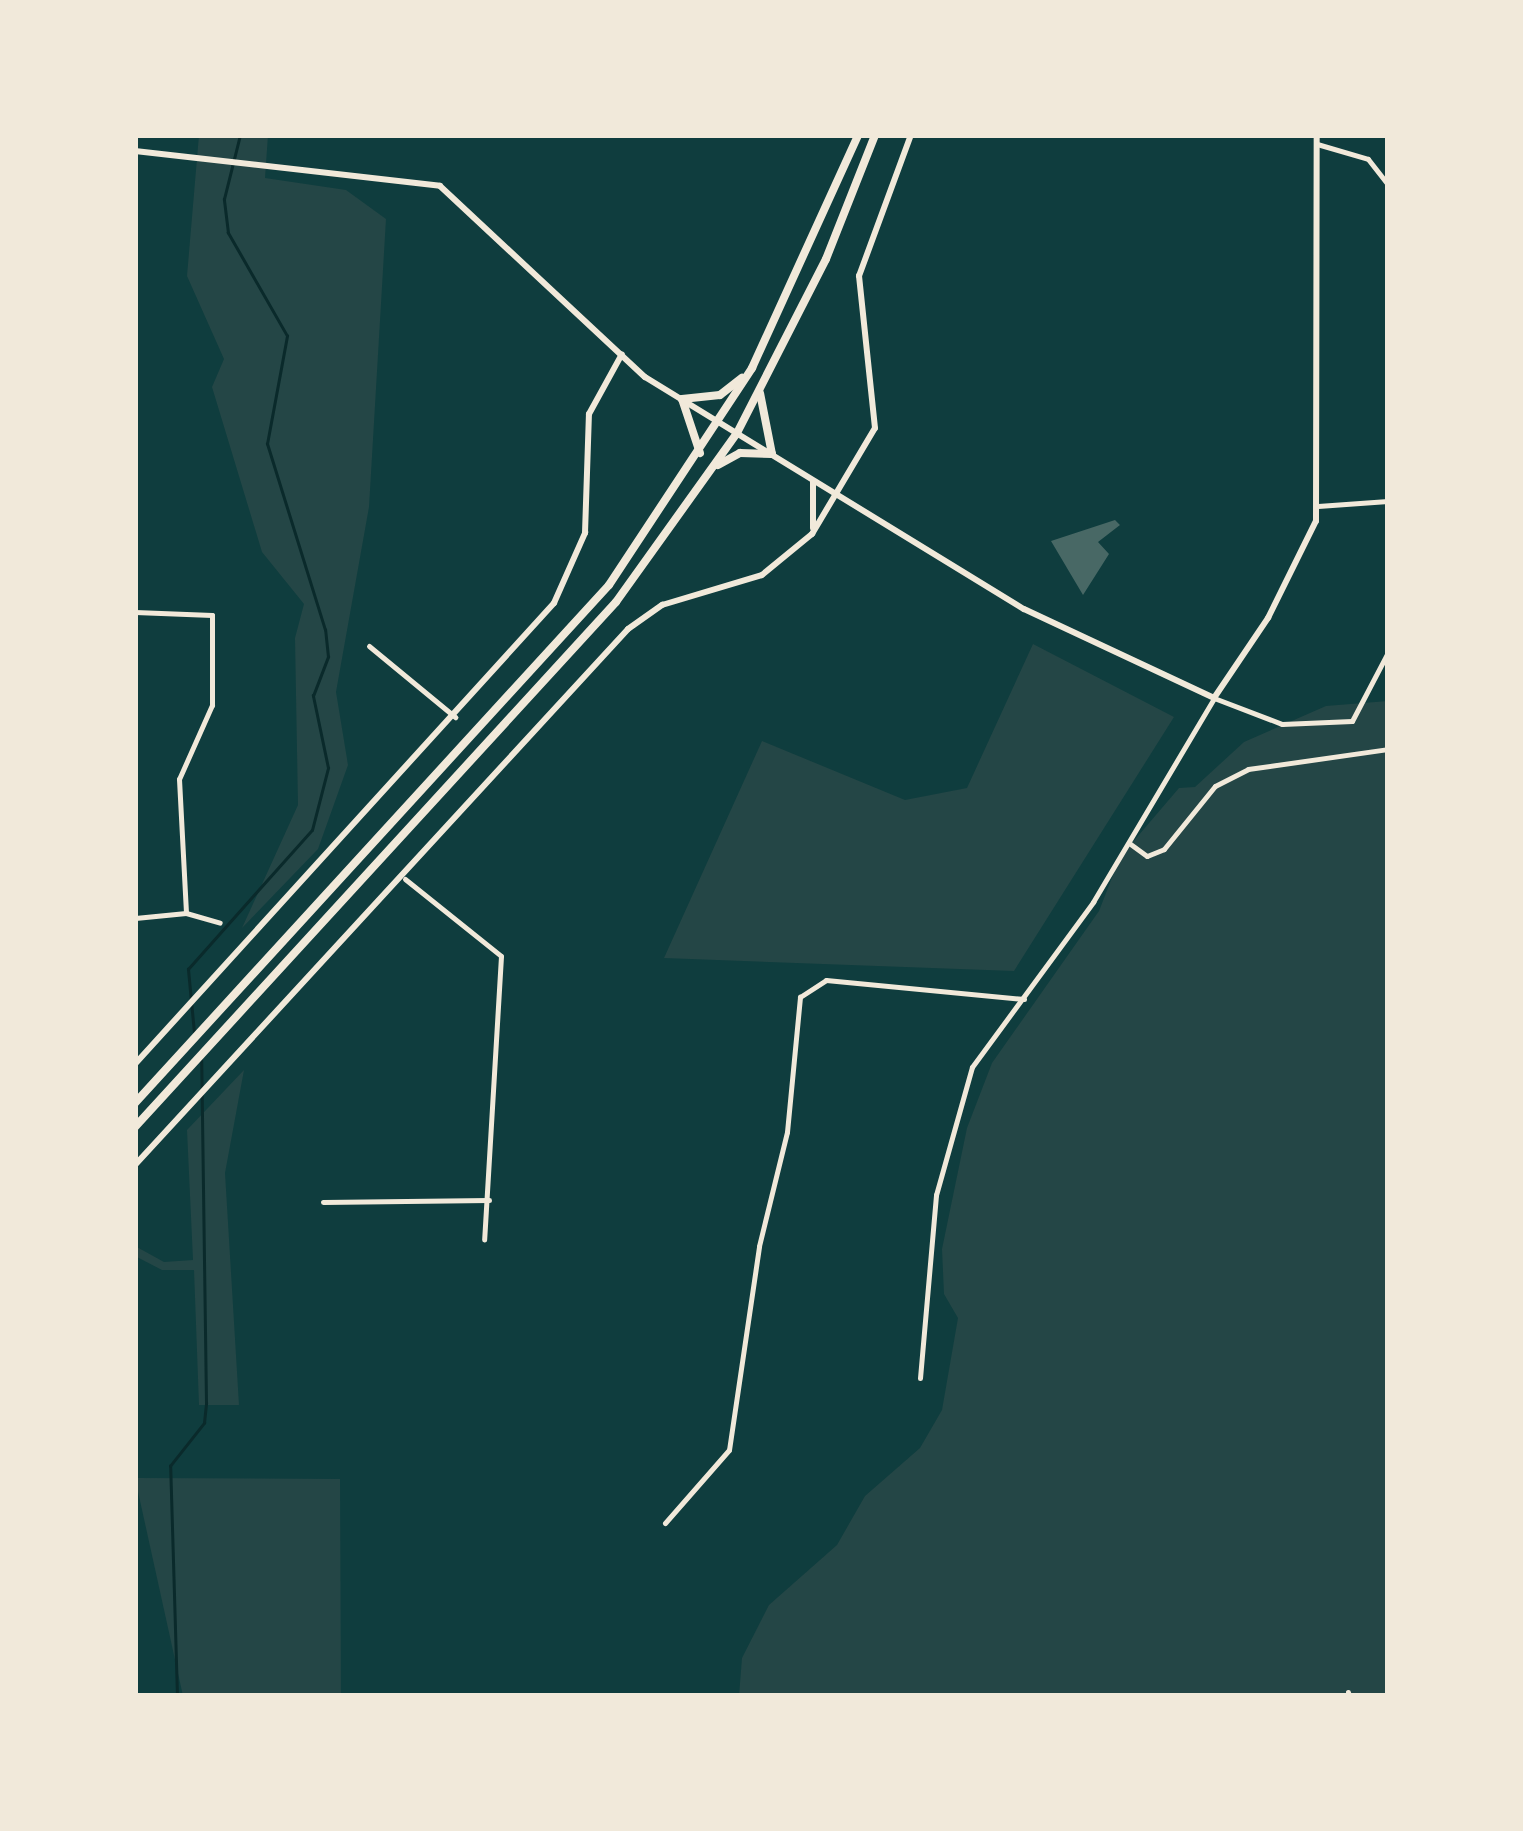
<!DOCTYPE html>
<html>
<head>
<meta charset="utf-8">
<style>
	body { margin:0 }
	#map { position:relative; width:1523px; height:1831px; overflow:hidden; background:#0f3d3e; font-family:Rubik,sans-serif }
	div>[style] { position:absolute }
	.green>* { inset:0; background:#244646 }
	.stream>* { height:2.5px; margin:-1.25px; padding:0 1.25px; transform-origin:1.25px; border-radius:1.25px; background:#0a2a2b }
	.building>* { inset:0; background:#486865 }
	.minor>* { height:5px; margin:-2.5px; padding:0 2.5px; transform-origin:2.5px; border-radius:2.5px; background:#f1e9da }
	.tertiary>* { height:6px; margin:-3px; padding:0 3px; transform-origin:3px; border-radius:3px; background:#f1e9da }
	.trunk>* { height:8px; margin:-4px; padding:0 4px; transform-origin:4px; border-radius:4px; background:#f1e9da }
	span { translate:-50% -50%; white-space:nowrap; text-align:center; line-height:1.15; -webkit-text-stroke:8px #f1e9da; paint-order:stroke }
	.frame { position:absolute; inset:0; border:138px solid #f1e9da; pointer-events:none }
</style>
</head>
<body>
<div id="map">
	<div class="green">
		<i style="clip-path:polygon(199px 135px,268px 135px,265px 178px,346px 190px,386px 219px,369px 507px,336px 692px,348px 765px,318px 849px,242px 928px,298px 805px,295px 638px,304px 604px,262px 552px,212px 387px,224px 359px,187px 276px)"></i>
		<i style="clip-path:polygon(1033px 644px,1174px 717px,1014px 971px,664px 958px,762px 741px,905px 800px,967px 788px)"></i>
		<i style="clip-path:polygon(1388px 701px,1388px 1696px,739px 1696px,742px 1658px,769px 1605px,837px 1545px,865px 1496px,920px 1448px,942px 1410px,958px 1318px,944px 1294px,942px 1249px,967px 1128px,992px 1063px,1099px 911px,1120px 857px,1179px 788px,1195px 787px,1244px 742px,1326px 706px)"></i>
		<i style="clip-path:polygon(244px 1070px,225px 1173px,239px 1405px,199px 1405px,194px 1270px,162px 1270px,135px 1256px,135px 1246px,164px 1262px,193px 1260px,187px 1130px)"></i>
		<i style="clip-path:polygon(135px 1478px,340px 1479px,341px 1696px,183px 1696px)"></i>
	</div>
	<div class="stream">
		<i style="left:194px;top:1033px;width:64px;rotate:-95.4deg"></i>
		<i style="left:188px;top:969px;width:186px;rotate:-48.3deg"></i>
		<i style="left:312px;top:830px;width:64px;rotate:-75.5deg"></i>
		<i style="left:328px;top:768px;width:74px;rotate:-101.8deg"></i>
		<i style="left:313px;top:696px;width:42px;rotate:-69deg"></i>
		<i style="left:328px;top:657px;width:27px;rotate:-96deg"></i>
		<i style="left:325px;top:630px;width:195px;rotate:-107.3deg"></i>
		<i style="left:267px;top:444px;width:110px;rotate:-79.5deg"></i>
		<i style="left:287px;top:336px;width:119px;rotate:-119.8deg"></i>
		<i style="left:228px;top:233px;width:34px;rotate:-97deg"></i>
		<i style="left:224px;top:199px;width:66px;rotate:-76deg"></i>
		<i style="left:177px;top:1696px;width:230px;rotate:-91.7deg"></i>
		<i style="left:170px;top:1466px;width:55px;rotate:-51.7deg"></i>
		<i style="left:204px;top:1423px;width:20px;rotate:-84deg"></i>
		<i style="left:206px;top:1403px;width:342px;rotate:-90.8deg"></i>
	</div>
	<div class="building">
		<i style="clip-path:polygon(1115px 520px,1120px 525px,1098px 542px,1109px 554px,1083px 595px,1051px 541px)"></i>
	</div>
	<div class="minor">
		<i style="left:1317px;top:144px;width:53px;rotate:16.4deg"></i>
		<i style="left:1368px;top:159px;width:33px;rotate:52deg"></i>
		<i style="left:1318px;top:506px;width:70px;rotate:-4.1deg"></i>
		<i style="left:135px;top:612px;width:77px;rotate:2.2deg"></i>
		<i style="left:212px;top:615px;width:90px;rotate:90deg"></i>
		<i style="left:212px;top:705px;width:81px;rotate:114deg"></i>
		<i style="left:179px;top:779px;width:134px;rotate:87deg"></i>
		<i style="left:186px;top:913px;width:51px;rotate:174.4deg"></i>
		<i style="left:369px;top:646px;width:112px;rotate:39.5deg"></i>
		<i style="left:1129px;top:843px;width:22px;rotate:36deg"></i>
		<i style="left:1147px;top:856px;width:18px;rotate:-22deg"></i>
		<i style="left:1164px;top:849px;width:81px;rotate:-51deg"></i>
		<i style="left:1215px;top:786px;width:37px;rotate:-27deg"></i>
		<i style="left:1248px;top:769px;width:141px;rotate:-8.1deg"></i>
		<i style="left:405px;top:879px;width:123px;rotate:38.7deg"></i>
		<i style="left:501px;top:956px;width:284px;rotate:93.4deg"></i>
		<i style="left:186px;top:913px;width:35px;rotate:16deg"></i>
		<i style="left:323px;top:1202px;width:166px;rotate:-0.7deg"></i>
		<i style="left:920px;top:1378px;width:184px;rotate:-85deg"></i>
		<i style="left:936px;top:1195px;width:133px;rotate:-74.3deg"></i>
		<i style="left:972px;top:1067px;width:205px;rotate:-53.7deg"></i>
		<i style="left:1093px;top:902px;width:237px;rotate:-59.3deg"></i>
		<i style="left:1214px;top:698px;width:73px;rotate:20.9deg"></i>
		<i style="left:1282px;top:724px;width:70px;rotate:-2.5deg"></i>
		<i style="left:1352px;top:721px;width:78px;rotate:-62.4deg"></i>
		<i style="left:665px;top:1523px;width:97px;rotate:-48.8deg"></i>
		<i style="left:729px;top:1450px;width:206px;rotate:-81.6deg"></i>
		<i style="left:759px;top:1246px;width:117px;rotate:-76.2deg"></i>
		<i style="left:787px;top:1132px;width:136px;rotate:-84.5deg"></i>
		<i style="left:800px;top:997px;width:31px;rotate:-33deg"></i>
		<i style="left:826px;top:980px;width:199px;rotate:5.5deg"></i>
		<i style="left:1348px;top:1692px;width:4px;rotate:76deg"></i>
	</div>
	<div class="tertiary">
		<i style="left:135px;top:151px;width:307px;rotate:6.5deg"></i>
		<i style="left:440px;top:186px;width:280px;rotate:43deg"></i>
		<i style="left:645px;top:377px;width:444px;rotate:31.5deg"></i>
		<i style="left:1024px;top:609px;width:210px;rotate:25.1deg"></i>
		<i style="left:1214px;top:698px;width:97px;rotate:-56deg"></i>
		<i style="left:1268px;top:618px;width:108px;rotate:-63.7deg"></i>
		<i style="left:1316px;top:521px;width:386px;rotate:-89.9deg"></i>
		<i style="left:813px;top:481px;width:47px;rotate:90deg"></i>
		<i style="left:135px;top:1064px;width:623px;rotate:-47.73deg"></i>
		<i style="left:554px;top:603px;width:77px;rotate:-66.1deg"></i>
		<i style="left:585px;top:533px;width:119px;rotate:-88.1deg"></i>
		<i style="left:589px;top:414px;width:68px;rotate:-61.2deg"></i>
		<i style="left:135px;top:1165px;width:728px;rotate:-47.39deg"></i>
		<i style="left:628px;top:629px;width:42px;rotate:-35.2deg"></i>
		<i style="left:662px;top:605px;width:104px;rotate:-16.7deg"></i>
		<i style="left:762px;top:575px;width:65px;rotate:-39.4deg"></i>
		<i style="left:812px;top:534px;width:123px;rotate:-59.3deg"></i>
		<i style="left:875px;top:428px;width:153px;rotate:-96deg"></i>
		<i style="left:859px;top:276px;width:150px;rotate:-69.8deg"></i>
	</div>
	<div class="trunk">
		<i style="left:682px;top:399px;width:38px;rotate:-6deg"></i>
		<i style="left:720px;top:395px;width:28px;rotate:-38deg"></i>
		<i style="left:682px;top:399px;width:57px;rotate:71.6deg"></i>
		<i style="left:718px;top:465px;width:25px;rotate:-29deg"></i>
		<i style="left:740px;top:453px;width:32px;rotate:2deg"></i>
		<i style="left:772px;top:454px;width:62px;rotate:-101.1deg"></i>
		<i style="left:135px;top:1103px;width:702px;rotate:-47.54deg"></i>
		<i style="left:609px;top:585px;width:260px;rotate:-56.6deg"></i>
		<i style="left:752px;top:368px;width:256px;rotate:-65.5deg"></i>
		<i style="left:135px;top:1127px;width:712px;rotate:-47.5deg"></i>
		<i style="left:616px;top:602px;width:208px;rotate:-54.4deg"></i>
		<i style="left:737px;top:433px;width:195px;rotate:-62.9deg"></i>
		<i style="left:826px;top:259px;width:133px;rotate:-68.4deg"></i>
	</div>
	<div class="frame"></div>
</div>
</body>
</html>
